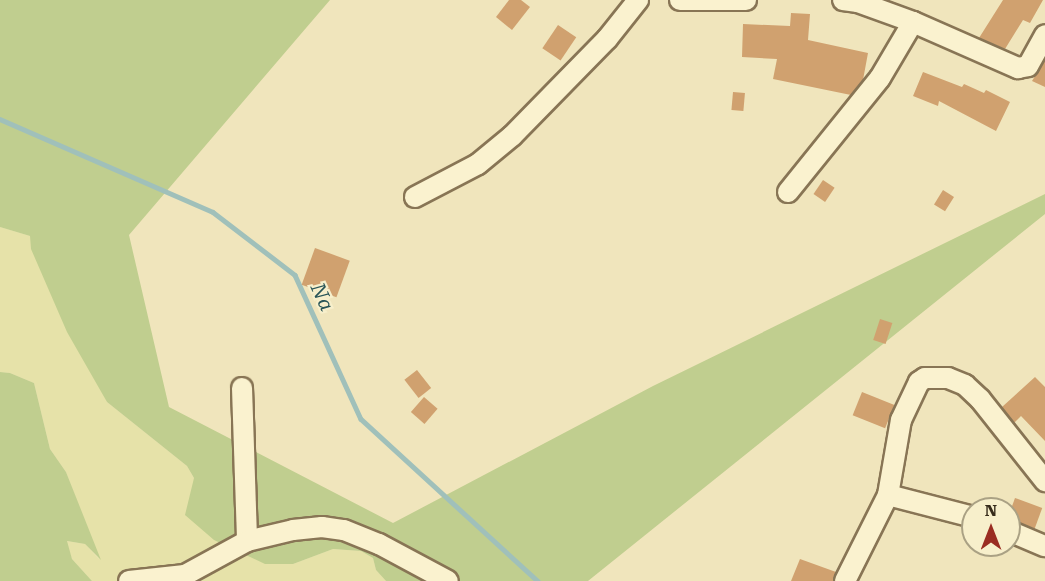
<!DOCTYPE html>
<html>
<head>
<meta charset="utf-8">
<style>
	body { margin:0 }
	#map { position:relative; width:1045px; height:581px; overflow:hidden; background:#f0e5bc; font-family:"Roboto Serif",serif }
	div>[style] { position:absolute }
	.farmland>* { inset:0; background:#e6e2a9 }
	.green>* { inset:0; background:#c0ce8f }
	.stream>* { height:4.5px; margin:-2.25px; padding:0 2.25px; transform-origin:2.25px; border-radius:2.25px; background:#a0c0ba }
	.building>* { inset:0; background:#d0a16f; transform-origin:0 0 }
	.roads { filter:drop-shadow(2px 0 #887555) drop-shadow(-2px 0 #887555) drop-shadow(0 2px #887555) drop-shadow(0 -2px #887555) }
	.minor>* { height:20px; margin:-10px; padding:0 10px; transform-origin:10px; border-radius:10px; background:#faf2cf }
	span { translate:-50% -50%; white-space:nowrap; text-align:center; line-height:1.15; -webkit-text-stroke:4.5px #f7efcb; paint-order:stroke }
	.water-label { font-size:20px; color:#295557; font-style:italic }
	.north { position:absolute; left:961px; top:497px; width:60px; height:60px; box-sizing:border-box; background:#f7efcb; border:2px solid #aaa184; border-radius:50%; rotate:0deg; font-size:16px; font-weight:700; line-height:24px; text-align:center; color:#362b1a }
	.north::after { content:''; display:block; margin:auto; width:21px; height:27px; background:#9a2d22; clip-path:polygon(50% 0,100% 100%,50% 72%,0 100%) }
</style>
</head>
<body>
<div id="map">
	<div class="farmland">
		<i style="clip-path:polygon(0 227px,30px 236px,107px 402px,187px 466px,194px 478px,293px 564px,333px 549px,361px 551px,373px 558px,376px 570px,386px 581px,92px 581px,72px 559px,66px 541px,85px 544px,99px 559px,66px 472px,50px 449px,34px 383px,10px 373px,0 372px)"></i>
	</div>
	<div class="green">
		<i style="clip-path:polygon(0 0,330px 0,129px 235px,169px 407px,393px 523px,653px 386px,1045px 194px,1045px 214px,588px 581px,386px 581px,376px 570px,373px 558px,361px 551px,333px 549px,293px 564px,265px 564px,214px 540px,185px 515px,194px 478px,187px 466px,107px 402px,67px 332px,31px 249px,30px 236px,0 227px)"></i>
		<i style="clip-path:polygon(0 372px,10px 373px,34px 383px,50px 449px,66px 472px,101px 560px,85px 544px,67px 541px,72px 559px,92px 581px,0 581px)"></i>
	</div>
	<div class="stream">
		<i style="left:0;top:119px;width:232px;rotate:23.6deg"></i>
		<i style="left:213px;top:212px;width:103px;rotate:37.5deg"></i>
		<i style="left:295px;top:275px;width:158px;rotate:65.4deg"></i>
		<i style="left:361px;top:419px;width:240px;rotate:42.5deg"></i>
	</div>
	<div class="building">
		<i style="clip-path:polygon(509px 0,521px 0,530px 7px,512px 30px,496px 17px)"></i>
		<i style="clip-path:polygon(1003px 0,1043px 0,1030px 23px,1023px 20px,1005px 49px,979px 38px)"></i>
		<i style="clip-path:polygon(791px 13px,810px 14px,808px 40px,868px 53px,863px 80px,851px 95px,773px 79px,777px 59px,742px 57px,743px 24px,790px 26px)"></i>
		<i style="left:558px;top:25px;width:22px;height:28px;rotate:34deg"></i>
		<i style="clip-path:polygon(1045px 60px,1045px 87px,1032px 81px)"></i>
		<i style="clip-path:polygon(923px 72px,962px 87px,964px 84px,984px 93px,986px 90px,1010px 102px,996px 131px,939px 101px,938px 106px,913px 96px)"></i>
		<i style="left:733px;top:92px;width:12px;height:18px;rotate:5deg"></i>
		<i style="left:823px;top:180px;width:14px;height:17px;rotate:34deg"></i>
		<i style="left:943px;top:190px;width:13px;height:17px;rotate:32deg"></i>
		<i style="left:315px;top:248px;width:37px;height:39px;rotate:20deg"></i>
		<i style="left:880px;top:319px;width:13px;height:22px;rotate:18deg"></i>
		<i style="left:417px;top:370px;width:23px;height:16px;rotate:52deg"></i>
		<i style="clip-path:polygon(1035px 377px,1045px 387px,1045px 441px,1021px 416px,1014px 423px,1002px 407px)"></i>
		<i style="left:862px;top:392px;width:35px;height:25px;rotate:22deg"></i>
		<i style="left:424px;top:397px;width:18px;height:20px;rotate:41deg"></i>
		<i style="left:1015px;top:498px;width:29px;height:22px;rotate:20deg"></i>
		<i style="clip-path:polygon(800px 559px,836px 572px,833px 581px,791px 581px)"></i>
	</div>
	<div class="roads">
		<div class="minor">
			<i style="left:680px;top:0;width:66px"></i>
			<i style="left:843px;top:0;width:15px;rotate:8deg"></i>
			<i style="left:858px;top:2px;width:59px;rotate:20deg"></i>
			<i style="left:913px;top:22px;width:115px;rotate:23.7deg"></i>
			<i style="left:1018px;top:68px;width:10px;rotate:-11deg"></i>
			<i style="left:1028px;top:66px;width:35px;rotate:-61deg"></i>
			<i style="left:788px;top:192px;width:146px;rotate:-51.1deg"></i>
			<i style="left:880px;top:78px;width:65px;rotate:-59.5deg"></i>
			<i style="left:415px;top:197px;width:71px;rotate:-27.6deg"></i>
			<i style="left:478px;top:164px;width:44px;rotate:-39.5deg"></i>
			<i style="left:512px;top:136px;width:136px;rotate:-45.6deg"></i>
			<i style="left:607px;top:39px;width:50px;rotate:-51.5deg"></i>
			<i style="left:242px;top:388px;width:153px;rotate:88.1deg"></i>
			<i style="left:888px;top:495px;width:88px;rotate:14.5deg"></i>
			<i style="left:1009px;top:531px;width:39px;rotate:23deg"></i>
			<i style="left:129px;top:581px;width:56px;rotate:-6.1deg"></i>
			<i style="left:185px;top:575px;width:71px;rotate:-28.7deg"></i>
			<i style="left:247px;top:541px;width:47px;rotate:-13.4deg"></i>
			<i style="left:293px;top:530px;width:29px;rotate:-6deg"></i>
			<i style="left:322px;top:527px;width:22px;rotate:8deg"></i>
			<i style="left:344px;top:530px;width:38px;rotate:22deg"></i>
			<i style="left:379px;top:544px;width:78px;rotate:28.2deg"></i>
			<i style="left:845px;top:581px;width:96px;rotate:-63.4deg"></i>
			<i style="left:888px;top:495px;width:76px;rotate:-80.2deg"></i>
			<i style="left:901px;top:420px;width:42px;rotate:-64.7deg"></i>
			<i style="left:919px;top:382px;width:7px;rotate:-34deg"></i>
			<i style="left:925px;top:378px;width:23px"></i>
			<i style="left:948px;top:378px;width:18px;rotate:22deg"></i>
			<i style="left:965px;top:385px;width:21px;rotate:43deg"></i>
			<i style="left:980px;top:399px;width:105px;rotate:51.6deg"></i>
		</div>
	</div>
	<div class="water-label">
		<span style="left:322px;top:297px;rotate:65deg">Na</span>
	</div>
	<div class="north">N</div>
</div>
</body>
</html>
